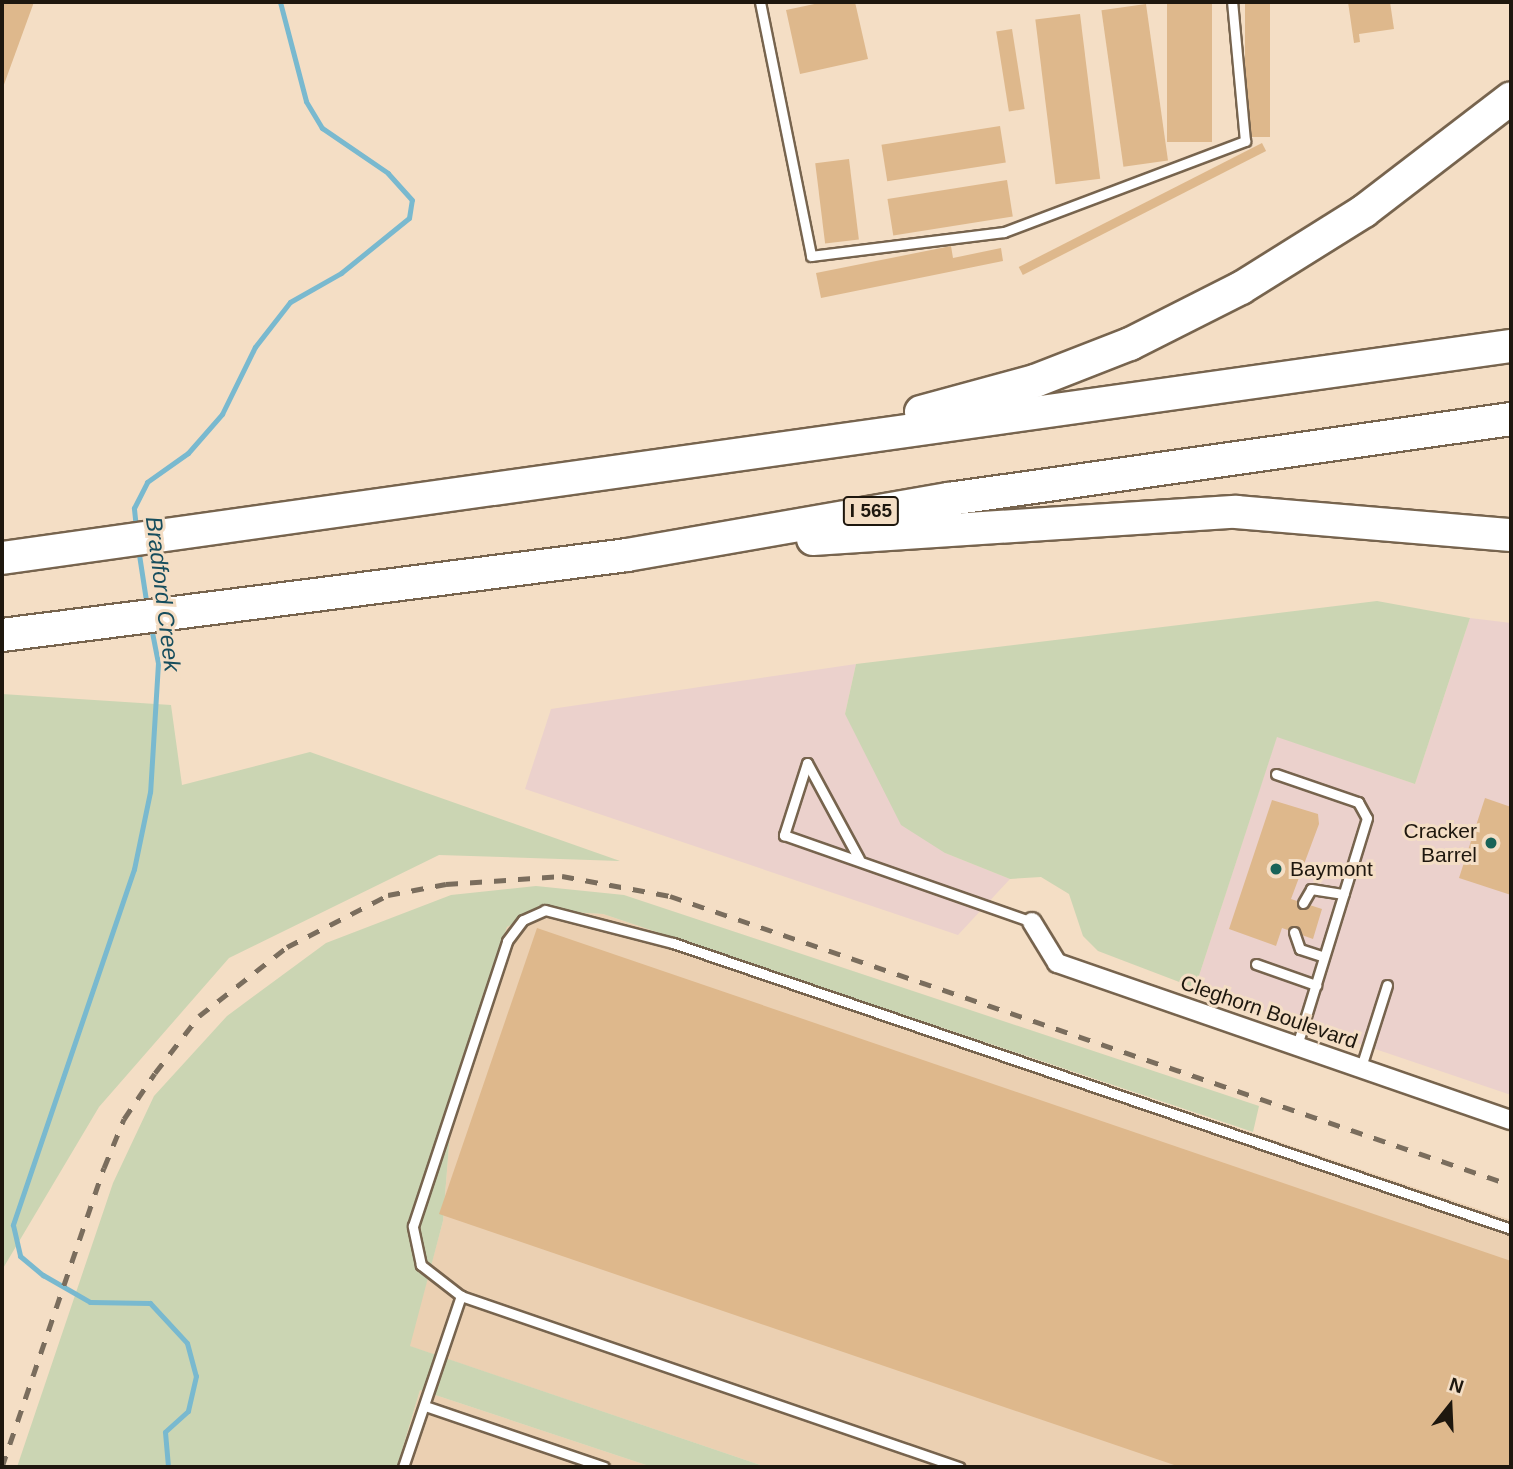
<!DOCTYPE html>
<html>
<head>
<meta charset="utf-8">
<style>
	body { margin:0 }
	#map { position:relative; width:1513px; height:1469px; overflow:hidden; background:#f4dec5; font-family:Arial,sans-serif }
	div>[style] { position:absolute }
	.commercial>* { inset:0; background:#ebd1cc }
	.built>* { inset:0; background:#ebd0b2 }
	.green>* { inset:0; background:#cbd5b3 }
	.stream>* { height:5px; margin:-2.5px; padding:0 2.5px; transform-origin:2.5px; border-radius:2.5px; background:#79b9cf }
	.building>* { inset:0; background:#deb88c; transform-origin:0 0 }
	.roads { filter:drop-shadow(2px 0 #77644e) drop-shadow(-2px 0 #77644e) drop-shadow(0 2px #77644e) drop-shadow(0 -2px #77644e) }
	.service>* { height:9px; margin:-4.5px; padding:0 4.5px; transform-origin:4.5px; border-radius:4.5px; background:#fff }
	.minor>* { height:18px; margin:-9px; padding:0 9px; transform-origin:9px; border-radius:9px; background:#fff }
	.motorway>* { height:32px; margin:-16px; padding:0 16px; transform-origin:16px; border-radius:16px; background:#fff }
	.rail>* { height:5px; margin-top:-2.5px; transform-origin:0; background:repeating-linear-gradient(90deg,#7a6d5d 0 12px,transparent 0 24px) }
	.dots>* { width:19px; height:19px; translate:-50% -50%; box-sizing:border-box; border:4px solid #f4dec5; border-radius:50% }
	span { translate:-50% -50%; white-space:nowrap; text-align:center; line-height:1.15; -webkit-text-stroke:6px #f4dec5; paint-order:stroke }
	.shield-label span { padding:2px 5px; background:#f4dec5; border:2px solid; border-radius:5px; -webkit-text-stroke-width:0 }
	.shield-label { font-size:19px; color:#1e170e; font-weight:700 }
	.poi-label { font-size:21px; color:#1e170e }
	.right { translate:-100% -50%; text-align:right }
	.left { translate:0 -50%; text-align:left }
	.street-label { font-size:21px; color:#1e170e }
	.water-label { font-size:23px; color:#164d5d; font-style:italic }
	.frame { position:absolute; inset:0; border:4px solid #1e170e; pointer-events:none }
	.north { position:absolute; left:1415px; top:1371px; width:70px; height:70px; -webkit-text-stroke:5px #f4dec5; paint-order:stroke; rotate:18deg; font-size:19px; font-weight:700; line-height:28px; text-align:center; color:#1e170e }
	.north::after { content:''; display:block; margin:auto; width:24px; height:32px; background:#1e170e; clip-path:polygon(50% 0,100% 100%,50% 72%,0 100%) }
</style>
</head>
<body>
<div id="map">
	<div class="commercial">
		<i style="clip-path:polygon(1470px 618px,1511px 623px,1511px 1095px,1195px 988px,1277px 736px,1415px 784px)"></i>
		<i style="clip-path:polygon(856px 664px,845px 714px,945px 853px,1010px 879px,958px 935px,525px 789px,551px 709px)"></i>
	</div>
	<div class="built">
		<i style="clip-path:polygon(540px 910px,603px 914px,1511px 1220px,1511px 1467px,766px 1467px,409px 1346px,443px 1221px,454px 1082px,507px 927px)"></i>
		<i style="clip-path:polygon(420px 1390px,652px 1467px,397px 1467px)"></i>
	</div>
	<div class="green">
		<i style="clip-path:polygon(1377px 601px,1470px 618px,1415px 784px,1277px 737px,1195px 988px,1098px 951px,1083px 936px,1069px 894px,1041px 877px,1010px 879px,945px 853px,901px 825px,845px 714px,856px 664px)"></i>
		<i style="clip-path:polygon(2px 694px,171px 705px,182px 785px,310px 752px,620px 861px,439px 855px,229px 958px,99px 1107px,2px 1270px)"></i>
		<i style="clip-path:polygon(536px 886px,624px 895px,1259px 1106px,1253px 1132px,603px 914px,539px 910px,507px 927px,454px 1082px,443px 1221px,410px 1346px,766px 1467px,652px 1467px,420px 1390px,397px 1467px,17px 1467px,113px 1183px,154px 1096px,227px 1016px,326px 943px,451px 895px)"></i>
	</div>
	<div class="stream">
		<i style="left:136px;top:528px;width:20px;rotate:-96deg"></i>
		<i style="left:134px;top:508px;width:29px;rotate:-63deg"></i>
		<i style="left:147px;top:482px;width:50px;rotate:-35.3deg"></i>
		<i style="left:188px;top:453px;width:52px;rotate:-48.9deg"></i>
		<i style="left:222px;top:414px;width:75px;rotate:-63.8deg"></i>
		<i style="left:255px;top:347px;width:57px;rotate:-52.1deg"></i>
		<i style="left:290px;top:302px;width:59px;rotate:-29.6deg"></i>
		<i style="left:341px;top:273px;width:87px;rotate:-39deg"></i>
		<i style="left:409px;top:218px;width:18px;rotate:-81deg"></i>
		<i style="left:412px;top:200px;width:36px;rotate:-132deg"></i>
		<i style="left:388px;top:173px;width:80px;rotate:-145.7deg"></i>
		<i style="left:322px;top:128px;width:31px;rotate:-121deg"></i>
		<i style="left:306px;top:101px;width:102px;rotate:-104.7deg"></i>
		<i style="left:138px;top:548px;width:60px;rotate:81.3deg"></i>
		<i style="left:151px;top:627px;width:37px;rotate:79deg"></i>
		<i style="left:158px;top:663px;width:129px;rotate:93.5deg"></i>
		<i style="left:150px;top:792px;width:79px;rotate:101.7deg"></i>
		<i style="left:134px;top:869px;width:376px;rotate:108.8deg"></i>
		<i style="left:13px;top:1225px;width:32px;rotate:77deg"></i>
		<i style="left:20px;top:1256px;width:30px;rotate:40deg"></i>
		<i style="left:43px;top:1275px;width:54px;rotate:29.9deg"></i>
		<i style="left:90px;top:1302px;width:60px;rotate:1deg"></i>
		<i style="left:150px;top:1303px;width:54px;rotate:47.2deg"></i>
		<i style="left:187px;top:1343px;width:34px;rotate:75deg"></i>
		<i style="left:196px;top:1376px;width:36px;rotate:103deg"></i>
		<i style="left:188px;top:1411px;width:31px;rotate:138deg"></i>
		<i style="left:165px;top:1432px;width:35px;rotate:85deg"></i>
	</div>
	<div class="building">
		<i style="clip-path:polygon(2px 2px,34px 2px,2px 90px)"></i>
		<i style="clip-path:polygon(824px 2px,855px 2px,868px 59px,800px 74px,786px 10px)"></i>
		<i style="left:1167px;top:2px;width:45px;height:140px"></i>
		<i style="left:1245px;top:2px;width:25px;height:135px"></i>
		<i style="clip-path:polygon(1348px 2px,1390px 2px,1394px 29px,1359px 34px,1360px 42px,1354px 43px)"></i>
		<i style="left:1146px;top:4px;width:158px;height:45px;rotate:82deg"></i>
		<i style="left:1080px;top:14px;width:166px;height:45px;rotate:83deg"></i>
		<i style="left:1012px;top:29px;width:81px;height:16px;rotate:81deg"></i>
		<i style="left:1000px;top:126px;width:37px;height:120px;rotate:81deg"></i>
		<i style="left:1262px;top:143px;width:9px;height:273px;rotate:63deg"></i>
		<i style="left:849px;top:159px;width:81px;height:34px;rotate:83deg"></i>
		<i style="left:1007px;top:180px;width:37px;height:121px;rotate:81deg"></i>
		<i style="clip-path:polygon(951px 246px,953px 258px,1001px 248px,1003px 261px,821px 298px,816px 273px)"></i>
		<i style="clip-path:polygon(1485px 798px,1511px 807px,1511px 895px,1459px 878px)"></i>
		<i style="clip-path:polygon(1272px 800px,1318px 814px,1319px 824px,1291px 899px,1322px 909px,1313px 939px,1282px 928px,1276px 946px,1229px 929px)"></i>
		<i style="clip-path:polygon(537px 928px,1511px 1261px,1511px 1467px,1180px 1467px,439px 1214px)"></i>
	</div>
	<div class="roads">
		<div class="service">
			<i style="left:760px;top:2px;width:259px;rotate:78.6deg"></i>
			<i style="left:811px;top:256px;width:194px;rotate:-7.1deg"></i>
			<i style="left:1004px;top:232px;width:258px;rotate:-20.7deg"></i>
			<i style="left:1245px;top:141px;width:140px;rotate:-95.3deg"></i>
			<i style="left:1276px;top:774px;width:87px;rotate:18.9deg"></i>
			<i style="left:1358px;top:802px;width:18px;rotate:61deg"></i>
			<i style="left:1367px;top:818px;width:239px;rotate:107.1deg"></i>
			<i style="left:859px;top:859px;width:109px;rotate:-118.4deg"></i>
			<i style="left:807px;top:763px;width:76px;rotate:107.7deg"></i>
			<i style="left:784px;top:835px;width:263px;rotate:19.3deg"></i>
			<i style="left:1303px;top:903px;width:16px;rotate:-60deg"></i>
			<i style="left:1311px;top:889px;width:33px;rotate:9deg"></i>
			<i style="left:1294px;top:932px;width:18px;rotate:71deg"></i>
			<i style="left:1300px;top:949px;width:25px;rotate:18deg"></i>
			<i style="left:1256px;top:964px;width:64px;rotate:19.3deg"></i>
			<i style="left:1361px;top:1067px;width:86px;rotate:-72.4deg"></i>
			<i style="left:461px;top:1296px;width:51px;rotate:-142.2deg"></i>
			<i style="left:421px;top:1265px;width:40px;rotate:-102deg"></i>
			<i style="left:413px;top:1226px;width:300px;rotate:-71.7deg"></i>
			<i style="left:507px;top:941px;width:26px;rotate:-53deg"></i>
			<i style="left:523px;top:920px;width:24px;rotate:-24deg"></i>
			<i style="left:545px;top:910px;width:132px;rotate:14.5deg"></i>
			<i style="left:673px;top:943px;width:885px;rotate:18.84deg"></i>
			<i style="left:425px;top:1406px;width:189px;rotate:18.8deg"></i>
			<i style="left:403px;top:1467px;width:181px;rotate:-71.3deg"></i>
			<i style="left:461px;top:1296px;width:527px;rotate:18.95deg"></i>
		</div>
		<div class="minor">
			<i style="left:1032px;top:922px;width:48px;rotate:58.6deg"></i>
			<i style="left:1057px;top:963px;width:480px;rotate:19.1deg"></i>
		</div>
		<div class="motorway">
			<i style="left:921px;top:412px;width:118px;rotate:-15.2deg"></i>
			<i style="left:1035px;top:381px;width:102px;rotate:-21.3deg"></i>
			<i style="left:1130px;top:344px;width:124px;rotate:-26.8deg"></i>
			<i style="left:1241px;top:288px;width:145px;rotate:-32deg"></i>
			<i style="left:1364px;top:211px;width:185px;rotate:-37.5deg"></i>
			<i style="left:813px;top:539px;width:424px;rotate:-3.7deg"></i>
			<i style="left:1236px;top:512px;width:276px;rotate:4.8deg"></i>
			<i style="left:2px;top:558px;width:1524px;rotate:-8deg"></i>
			<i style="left:2px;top:635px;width:630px;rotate:-7.29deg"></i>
			<i style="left:627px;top:555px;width:327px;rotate:-9.9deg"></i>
			<i style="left:949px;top:499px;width:568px;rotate:-8.1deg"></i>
		</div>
	</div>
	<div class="rail">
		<i style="left:2px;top:1467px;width:316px;rotate:-71.2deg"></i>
		<i style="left:104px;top:1168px;width:53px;rotate:-67.8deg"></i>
		<i style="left:124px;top:1119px;width:55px;rotate:-56deg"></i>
		<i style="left:155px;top:1073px;width:72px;rotate:-52.3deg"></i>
		<i style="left:199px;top:1016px;width:112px;rotate:-38.1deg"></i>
		<i style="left:287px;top:947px;width:114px;rotate:-27.2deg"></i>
		<i style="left:388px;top:895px;width:59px;rotate:-10.7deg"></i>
		<i style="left:446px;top:884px;width:116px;rotate:-3.9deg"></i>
		<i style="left:562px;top:876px;width:110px;rotate:10.5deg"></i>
		<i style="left:670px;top:896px;width:889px;rotate:18.96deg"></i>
	</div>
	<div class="dots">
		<i style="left:1491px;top:843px;background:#196358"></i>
		<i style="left:1276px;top:869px;background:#196358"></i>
	</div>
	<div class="shield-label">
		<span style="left:871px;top:511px">I 565</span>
	</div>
	<div class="poi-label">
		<span class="right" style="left:1477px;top:843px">Cracker<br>Barrel</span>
		<span class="left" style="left:1290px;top:869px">Baymont</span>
	</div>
	<div class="street-label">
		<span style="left:1269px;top:1012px;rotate:19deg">Cleghorn Boulevard</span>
	</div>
	<div class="water-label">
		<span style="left:163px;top:594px;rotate:83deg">Bradford Creek</span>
	</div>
	<div class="frame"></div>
	<div class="north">N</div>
</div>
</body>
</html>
